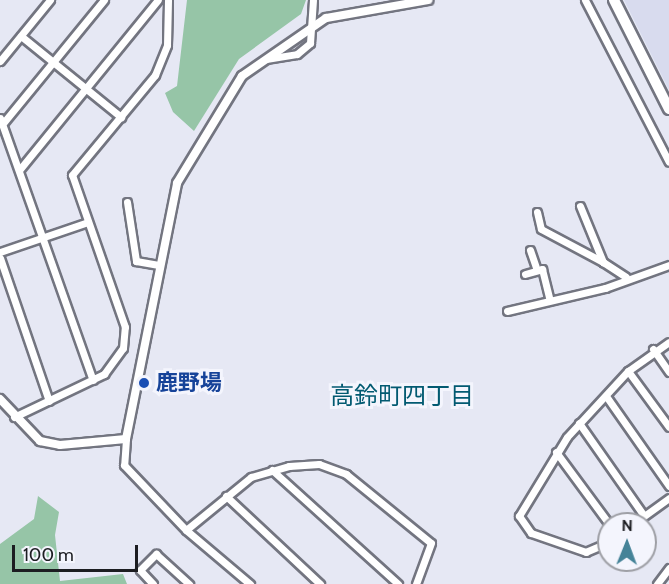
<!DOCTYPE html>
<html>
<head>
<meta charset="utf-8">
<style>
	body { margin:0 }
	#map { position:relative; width:669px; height:584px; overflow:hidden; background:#e6e8f4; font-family:Cabin,"Noto Sans JP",sans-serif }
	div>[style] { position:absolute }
	.built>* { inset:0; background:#d8dbee }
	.forest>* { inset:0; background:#96c5a7 }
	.roads { filter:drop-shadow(2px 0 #737580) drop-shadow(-2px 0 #737580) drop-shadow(0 2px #737580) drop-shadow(0 -2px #737580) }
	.minor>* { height:7px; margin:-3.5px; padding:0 3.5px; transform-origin:3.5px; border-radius:3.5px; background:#fff }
	.tertiary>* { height:8px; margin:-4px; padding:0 4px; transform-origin:4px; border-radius:4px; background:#fff }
	.primary>* { height:10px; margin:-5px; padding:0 5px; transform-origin:5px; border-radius:5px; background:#fff }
	.dots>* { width:16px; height:16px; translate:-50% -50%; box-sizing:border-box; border:3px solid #f4f5fd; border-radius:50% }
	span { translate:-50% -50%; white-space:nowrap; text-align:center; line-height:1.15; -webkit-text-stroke:6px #f4f5fd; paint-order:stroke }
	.transit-label { font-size:22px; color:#164399; font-weight:700 }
	.left { translate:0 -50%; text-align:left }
	.neighbourhood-label { font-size:24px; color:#025a71 }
	.north { position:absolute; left:597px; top:512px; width:60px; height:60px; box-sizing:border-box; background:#f4f5fd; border:2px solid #9e9fa5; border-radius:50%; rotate:1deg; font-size:16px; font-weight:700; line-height:24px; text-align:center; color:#1c1d21 }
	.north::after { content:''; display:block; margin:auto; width:21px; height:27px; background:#458398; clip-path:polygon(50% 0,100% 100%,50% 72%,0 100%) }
	.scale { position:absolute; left:12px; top:545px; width:126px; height:27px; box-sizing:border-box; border:3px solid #1c1d21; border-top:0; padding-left:8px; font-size:18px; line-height:21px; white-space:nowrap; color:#1c1d21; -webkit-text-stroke:4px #f4f5fd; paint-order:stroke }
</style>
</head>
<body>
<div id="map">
	<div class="built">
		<i style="clip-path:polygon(624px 0,669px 0,669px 90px)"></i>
	</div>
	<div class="forest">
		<i style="clip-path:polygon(187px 0,306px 0,301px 14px,239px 59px,194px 131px,173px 112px,165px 93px,177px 86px)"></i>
		<i style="clip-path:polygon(38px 496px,59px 512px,55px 535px,60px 581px,123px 574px,127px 584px,0 584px,0 544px,34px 519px)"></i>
	</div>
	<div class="roads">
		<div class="minor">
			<i style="left:585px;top:0;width:182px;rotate:62.6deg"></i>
			<i style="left:21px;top:36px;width:129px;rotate:39deg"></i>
			<i style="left:266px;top:59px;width:31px;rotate:-9deg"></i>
			<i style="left:297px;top:54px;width:17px;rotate:-40deg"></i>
			<i style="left:310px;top:43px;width:43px;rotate:-86deg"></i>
			<i style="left:0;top:61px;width:79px;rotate:-50.7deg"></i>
			<i style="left:0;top:118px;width:278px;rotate:70.5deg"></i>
			<i style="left:4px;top:122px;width:158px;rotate:-50.7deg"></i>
			<i style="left:20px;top:169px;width:218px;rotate:-50.8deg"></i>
			<i style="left:127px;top:202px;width:60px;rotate:81.3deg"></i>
			<i style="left:136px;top:261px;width:23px;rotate:10deg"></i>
			<i style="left:580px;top:206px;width:61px;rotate:67.7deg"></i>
			<i style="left:603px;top:262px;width:27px;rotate:33deg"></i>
			<i style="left:537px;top:212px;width:17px;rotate:77deg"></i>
			<i style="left:541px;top:229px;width:70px;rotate:28deg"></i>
			<i style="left:530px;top:250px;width:21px;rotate:71deg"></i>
			<i style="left:0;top:252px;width:93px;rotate:-18.8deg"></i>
			<i style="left:0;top:258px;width:151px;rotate:71.1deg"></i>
			<i style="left:525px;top:274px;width:18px;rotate:-16deg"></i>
			<i style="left:542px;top:269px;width:32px;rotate:76deg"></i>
			<i style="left:507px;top:311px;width:101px;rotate:-13.2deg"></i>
			<i style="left:605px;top:288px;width:68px;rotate:-19.8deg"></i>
			<i style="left:653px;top:349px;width:28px;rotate:55deg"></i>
			<i style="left:628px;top:371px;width:69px;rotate:53.8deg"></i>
			<i style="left:606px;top:396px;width:110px;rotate:55deg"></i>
			<i style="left:14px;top:417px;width:100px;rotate:-25.5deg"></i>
			<i style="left:104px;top:374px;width:32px;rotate:-54deg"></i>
			<i style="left:123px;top:348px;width:21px;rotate:-85deg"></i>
			<i style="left:125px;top:327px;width:161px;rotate:-109.2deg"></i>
			<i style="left:72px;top:175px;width:130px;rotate:-50.3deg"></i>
			<i style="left:155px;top:75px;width:32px;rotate:-68deg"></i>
			<i style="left:167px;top:45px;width:45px;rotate:-88.7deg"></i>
			<i style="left:579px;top:423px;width:113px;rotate:55deg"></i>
			<i style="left:126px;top:439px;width:26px;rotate:94deg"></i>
			<i style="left:124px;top:465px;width:90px;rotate:46.4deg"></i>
			<i style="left:186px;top:530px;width:84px;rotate:40.2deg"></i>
			<i style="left:556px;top:452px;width:89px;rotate:53.6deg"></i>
			<i style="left:272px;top:470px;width:170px;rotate:42.1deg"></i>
			<i style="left:226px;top:496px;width:129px;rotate:43.1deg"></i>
			<i style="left:633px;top:524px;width:44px;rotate:-35.8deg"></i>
			<i style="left:186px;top:530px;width:84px;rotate:-39.2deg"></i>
			<i style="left:251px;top:477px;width:40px;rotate:-16deg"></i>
			<i style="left:289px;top:466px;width:30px;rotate:-4deg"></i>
			<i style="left:319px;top:464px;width:29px;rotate:20deg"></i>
			<i style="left:346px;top:474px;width:109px;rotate:39.1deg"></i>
			<i style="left:431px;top:543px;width:44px;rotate:110.1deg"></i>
			<i style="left:609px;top:542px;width:25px;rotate:157deg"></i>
			<i style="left:586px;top:552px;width:58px;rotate:-160.9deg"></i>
			<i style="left:531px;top:533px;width:21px;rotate:-125deg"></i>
			<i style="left:519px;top:516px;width:92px;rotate:-58.7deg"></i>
			<i style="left:567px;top:437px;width:90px;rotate:-47.3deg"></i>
			<i style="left:628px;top:371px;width:50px;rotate:-35.3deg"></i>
			<i style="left:153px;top:584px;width:19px;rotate:-133deg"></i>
			<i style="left:140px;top:570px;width:23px;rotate:-45deg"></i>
			<i style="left:156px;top:554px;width:45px;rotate:42.3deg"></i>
			<i style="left:657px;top:584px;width:20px;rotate:-53deg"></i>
		</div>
		<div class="tertiary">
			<i style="left:0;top:399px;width:58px;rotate:46.4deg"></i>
			<i style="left:40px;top:441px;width:20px;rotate:11deg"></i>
			<i style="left:60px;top:445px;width:66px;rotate:-5.2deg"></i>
			<i style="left:126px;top:439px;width:261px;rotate:-78.7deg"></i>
			<i style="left:177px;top:183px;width:125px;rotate:-58.7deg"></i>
			<i style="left:242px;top:76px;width:102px;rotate:-34.6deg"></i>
			<i style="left:326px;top:18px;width:104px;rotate:-10deg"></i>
		</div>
		<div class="primary">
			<i style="left:614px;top:0;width:122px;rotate:63.2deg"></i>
		</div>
	</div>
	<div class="dots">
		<i style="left:144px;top:383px;background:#1a4fb4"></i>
	</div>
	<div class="transit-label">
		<span class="left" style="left:156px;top:383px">鹿野場</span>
	</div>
	<div class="neighbourhood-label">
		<span style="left:402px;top:396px">高鈴町四丁目</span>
	</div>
	<div class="north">N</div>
	<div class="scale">100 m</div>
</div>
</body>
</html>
